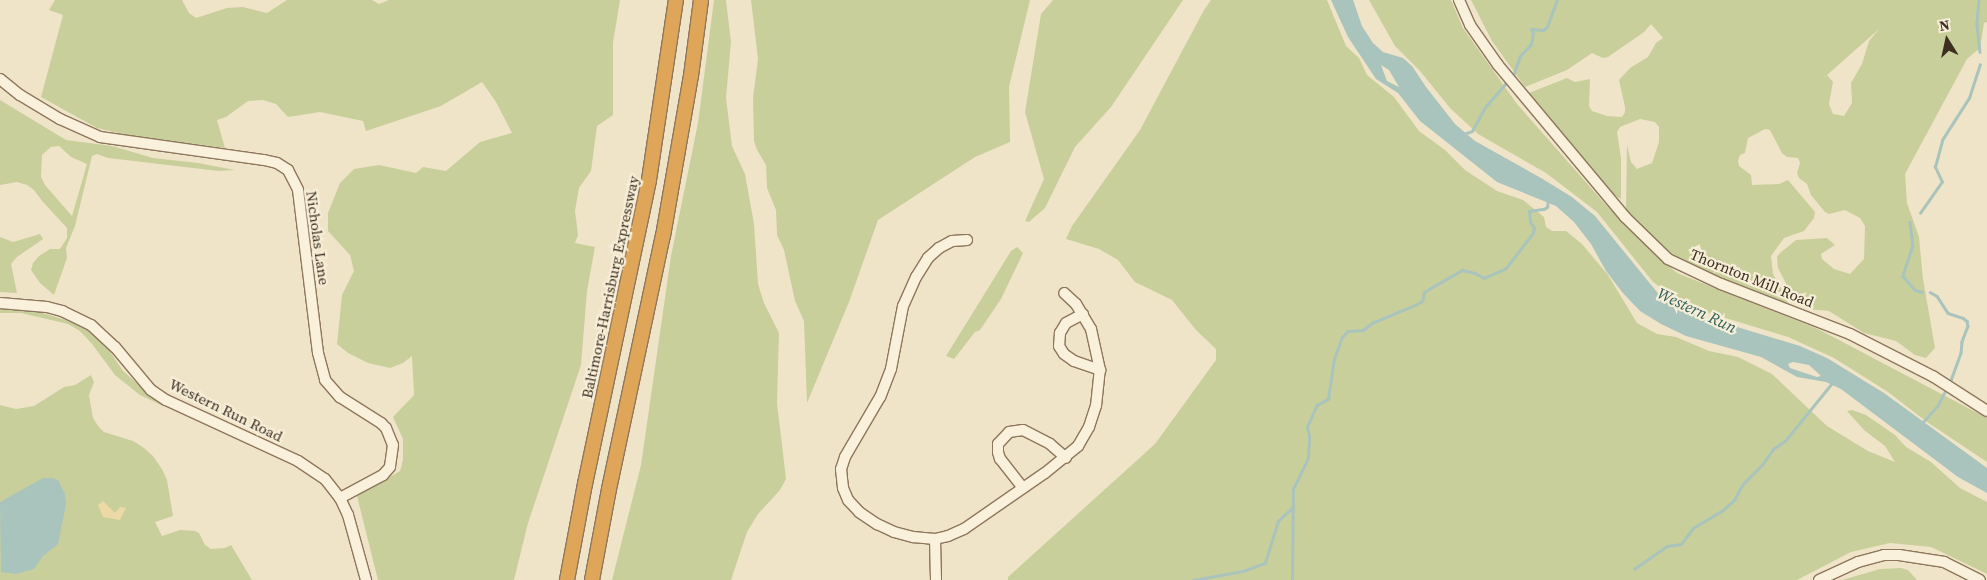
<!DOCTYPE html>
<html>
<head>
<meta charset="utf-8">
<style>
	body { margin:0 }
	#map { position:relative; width:1987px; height:580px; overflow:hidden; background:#f0e4c8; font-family:"Source Serif 4",serif }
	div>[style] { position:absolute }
	.green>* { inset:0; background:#c8cf9b }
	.sand>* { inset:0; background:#ecd9a5 }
	.water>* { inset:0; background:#a9c4bc }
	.stream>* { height:2.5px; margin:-1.25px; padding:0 1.25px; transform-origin:1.25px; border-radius:1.25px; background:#a9c4bc }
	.roads { filter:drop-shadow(1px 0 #8d765c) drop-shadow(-1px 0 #8d765c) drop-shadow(0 1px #8d765c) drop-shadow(0 -1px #8d765c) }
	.minor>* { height:10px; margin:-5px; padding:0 5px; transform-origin:5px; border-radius:5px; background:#faf1dc }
	.highway>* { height:14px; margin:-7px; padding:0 7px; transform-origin:7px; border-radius:7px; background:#dfa558 }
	span { translate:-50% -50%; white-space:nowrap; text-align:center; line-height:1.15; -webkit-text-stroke:4.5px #f7eed8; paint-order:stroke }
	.street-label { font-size:15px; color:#3d2e20 }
	.water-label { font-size:16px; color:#2f5d5a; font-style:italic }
	.north { position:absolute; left:1922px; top:15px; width:50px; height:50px; -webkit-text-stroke:4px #f7eed8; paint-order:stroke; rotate:350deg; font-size:14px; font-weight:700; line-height:20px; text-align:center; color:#3d2e20 }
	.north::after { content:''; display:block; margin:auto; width:18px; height:22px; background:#3d2e20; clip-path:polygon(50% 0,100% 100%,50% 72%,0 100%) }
</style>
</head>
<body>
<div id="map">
	<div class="green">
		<i style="clip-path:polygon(55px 0,182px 0,189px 13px,196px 18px,227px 8px,243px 7px,267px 13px,287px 0,372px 0,379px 4px,389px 0,620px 0,613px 43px,613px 115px,597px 126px,591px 171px,579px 188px,575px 211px,578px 235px,575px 243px,595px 247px,587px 291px,581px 365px,528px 523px,514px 580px,378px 580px,357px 496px,400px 471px,403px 460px,403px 439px,393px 417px,414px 395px,412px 356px,403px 363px,390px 368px,368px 363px,348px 353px,337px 344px,342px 295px,354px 271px,350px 255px,328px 231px,328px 213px,340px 183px,354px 169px,379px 165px,416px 173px,423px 167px,446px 171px,480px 142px,512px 133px,496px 102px,482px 82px,441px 106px,366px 131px,363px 121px,320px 112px,288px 117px,276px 104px,263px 100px,248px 101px,226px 117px,217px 120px,225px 148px,127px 135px,97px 128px,41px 97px,63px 15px,49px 10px)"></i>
		<i style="clip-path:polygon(714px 0,726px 0,731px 42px,726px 98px,732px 146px,745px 174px,754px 224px,758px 284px,764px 303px,779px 333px,777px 403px,786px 479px,780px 490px,758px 514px,747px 532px,731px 580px,612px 580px,641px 465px,671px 256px,698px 123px)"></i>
		<i style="clip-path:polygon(751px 0,1030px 0,1009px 87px,1010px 142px,975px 157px,878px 220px,849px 302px,807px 403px,804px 321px,795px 301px,784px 250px,777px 235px,776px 210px,767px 188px,766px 165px,757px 150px,754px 141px,753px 98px,758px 59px)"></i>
		<i style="clip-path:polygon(1053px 0,1183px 0,1111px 107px,1075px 147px,1045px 208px,1029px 222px,1025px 221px,1044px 179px,1025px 112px,1041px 14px)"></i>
		<i style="clip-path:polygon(1211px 0,1327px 0,1346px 46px,1359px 58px,1367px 75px,1394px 97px,1419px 131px,1445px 150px,1465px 170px,1497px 191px,1523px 200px,1544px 217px,1546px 227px,1552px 231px,1566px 231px,1582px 244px,1608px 275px,1637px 323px,1657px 334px,1676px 337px,1709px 351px,1738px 357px,1772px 374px,1827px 426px,1868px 451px,1895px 462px,1885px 446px,1864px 430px,1847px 411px,1852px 410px,1866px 415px,1895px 435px,1906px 447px,1931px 462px,1960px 488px,1987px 502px,1987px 574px,1931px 547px,1890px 543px,1851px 552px,1797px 580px,1008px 580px,1008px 577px,1155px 444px,1216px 360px,1216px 349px,1196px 330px,1172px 300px,1135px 282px,1118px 260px,1099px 249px,1066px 239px,1072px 226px,1140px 130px,1204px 10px)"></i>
		<i style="clip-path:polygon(1369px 0,1451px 0,1463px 28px,1517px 104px,1606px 205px,1654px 254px,1677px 273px,1818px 329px,1987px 418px,1987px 462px,1927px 422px,1888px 392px,1834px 358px,1788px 337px,1689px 307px,1653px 282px,1597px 212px,1546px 173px,1478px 134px,1450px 108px,1420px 71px,1395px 46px)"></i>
		<i style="clip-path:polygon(evenodd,1471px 0,1987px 0,1987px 22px,1984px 23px,1980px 48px,1967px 59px,1905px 174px,1907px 203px,1919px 237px,1923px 279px,1935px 348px,1926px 358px,1915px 355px,1896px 341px,1864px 333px,1829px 311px,1807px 309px,1794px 299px,1778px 268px,1777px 257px,1780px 253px,1796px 240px,1827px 238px,1835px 245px,1821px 254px,1822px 259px,1834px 269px,1850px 274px,1864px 259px,1865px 226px,1860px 218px,1845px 210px,1829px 214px,1825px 212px,1811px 195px,1807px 184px,1799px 178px,1797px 173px,1800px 163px,1798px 158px,1787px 157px,1782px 153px,1770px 130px,1765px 129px,1748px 138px,1745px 153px,1740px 155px,1738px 161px,1739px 166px,1751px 175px,1752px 185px,1779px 184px,1788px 180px,1815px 212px,1814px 218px,1804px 231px,1784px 238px,1771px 256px,1773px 274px,1793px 309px,1680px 260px,1636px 224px,1626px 210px,1627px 145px,1631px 162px,1637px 169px,1652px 163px,1659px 142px,1659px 127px,1655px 122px,1640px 119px,1620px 127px,1617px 132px,1621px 158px,1621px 199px,1612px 194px,1529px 93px,1567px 78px,1575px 82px,1590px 79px,1589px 106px,1592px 111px,1607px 116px,1622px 117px,1625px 112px,1625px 107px,1619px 80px,1630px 68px,1648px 57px,1656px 43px,1663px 38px,1651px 24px,1644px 32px,1608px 57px,1603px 58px,1592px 53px,1567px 70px,1525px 87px,1492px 41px,1471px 0,1879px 29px,1869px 41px,1862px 64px,1851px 83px,1852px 103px,1844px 116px,1833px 114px,1829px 104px,1833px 82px,1827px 75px,1879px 29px)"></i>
		<i style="clip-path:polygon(evenodd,0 100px,66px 140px,112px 146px,153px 158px,198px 163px,235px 170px,219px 171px,108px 158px,97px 154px,92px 156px,75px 226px,66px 248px,67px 258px,54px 295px,40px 283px,31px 270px,33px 263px,39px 256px,50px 249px,60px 249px,67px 238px,67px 228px,43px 202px,34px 190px,27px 185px,17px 182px,0 185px,0 100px,59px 146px,71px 157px,87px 164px,72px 216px,45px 185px,41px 177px,42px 155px,51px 147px,59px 146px)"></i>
		<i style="clip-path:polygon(40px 234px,43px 239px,17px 257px,11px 264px,17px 293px,0 292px,0 237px,13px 242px)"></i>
		<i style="clip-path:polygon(1017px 247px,1023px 253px,1001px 299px,980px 330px,975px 332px,954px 359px,946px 356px,1011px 251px)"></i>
		<i style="clip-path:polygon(0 308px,36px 311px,79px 324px,105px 344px,123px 371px,163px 406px,140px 395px,115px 375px,92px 344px,80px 331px,68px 324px,21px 313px,0 313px)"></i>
		<i style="clip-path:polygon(91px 375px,94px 382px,89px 395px,93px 418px,98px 426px,104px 432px,133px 441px,144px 448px,153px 456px,162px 469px,167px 480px,173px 516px,155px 522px,162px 536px,180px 530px,195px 531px,199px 533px,205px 545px,211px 549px,225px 548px,231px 545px,252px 580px,0 580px,0 405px,16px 409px,34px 406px,64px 387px,75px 385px)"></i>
		<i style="clip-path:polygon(1901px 568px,1908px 570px,1917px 580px,1842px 580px,1880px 569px)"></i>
	</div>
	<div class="sand">
		<i style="clip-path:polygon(103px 501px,115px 513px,120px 507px,126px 508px,120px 520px,103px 517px,98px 505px)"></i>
	</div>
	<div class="water">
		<i style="clip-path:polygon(evenodd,1331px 0,1353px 0,1362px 26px,1373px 43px,1383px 52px,1403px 58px,1412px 66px,1426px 87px,1455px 124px,1475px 141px,1541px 178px,1572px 197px,1595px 216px,1661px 297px,1678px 309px,1800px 346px,1827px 358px,1884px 393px,1987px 468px,1987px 493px,1958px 477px,1841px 389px,1826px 382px,1797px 377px,1761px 357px,1686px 336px,1661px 324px,1640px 311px,1622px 292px,1606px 271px,1591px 244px,1574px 222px,1556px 206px,1497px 182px,1420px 121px,1398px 93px,1376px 79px,1348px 37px,1331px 0,1381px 65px,1389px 70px,1399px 87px,1387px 81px,1381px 65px,1331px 0,1793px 362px,1809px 365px,1821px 376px,1817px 377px,1790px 368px,1788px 364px,1793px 362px)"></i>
		<i style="clip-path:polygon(43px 478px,52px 478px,58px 480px,65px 494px,66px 505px,58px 544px,43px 556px,34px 569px,16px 574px,1px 572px,0 502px)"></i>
	</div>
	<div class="stream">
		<i style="left:1979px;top:0;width:24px;rotate:95deg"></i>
		<i style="left:1977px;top:24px;width:28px;rotate:84deg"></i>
		<i style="left:1513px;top:76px;width:21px;rotate:-71deg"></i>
		<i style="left:1520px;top:56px;width:16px;rotate:-47deg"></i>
		<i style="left:1531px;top:44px;width:10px;rotate:-79deg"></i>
		<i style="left:1533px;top:34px;width:5px;rotate:-112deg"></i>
		<i style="left:1531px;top:29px;width:12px;rotate:5deg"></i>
		<i style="left:1543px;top:30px;width:5px;rotate:-37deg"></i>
		<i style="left:1547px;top:27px;width:29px;rotate:-70deg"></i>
		<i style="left:1463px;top:134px;width:9px;rotate:-18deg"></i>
		<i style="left:1472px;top:131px;width:29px;rotate:-61deg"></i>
		<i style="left:1486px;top:106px;width:30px;rotate:-49deg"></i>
		<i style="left:1920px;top:213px;width:38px;rotate:-55deg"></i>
		<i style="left:1942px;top:182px;width:17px;rotate:-115deg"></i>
		<i style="left:1935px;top:167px;width:28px;rotate:-75deg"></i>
		<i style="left:1942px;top:140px;width:50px;rotate:-57.3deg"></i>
		<i style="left:1969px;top:98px;width:35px;rotate:-72deg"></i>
		<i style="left:1910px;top:222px;width:23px;rotate:83deg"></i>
		<i style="left:1913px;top:245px;width:33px;rotate:108deg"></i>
		<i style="left:1903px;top:276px;width:18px;rotate:49deg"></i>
		<i style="left:1915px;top:290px;width:7px;rotate:16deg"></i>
		<i style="left:1930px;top:292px;width:8px;rotate:30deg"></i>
		<i style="left:1937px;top:296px;width:20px;rotate:57deg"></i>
		<i style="left:1948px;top:313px;width:16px;rotate:18deg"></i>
		<i style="left:1963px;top:318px;width:5px;rotate:37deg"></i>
		<i style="left:1967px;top:321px;width:5px;rotate:79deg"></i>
		<i style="left:1968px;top:326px;width:17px;rotate:111deg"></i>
		<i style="left:1962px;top:342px;width:11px;rotate:95deg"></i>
		<i style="left:1961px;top:353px;width:29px;rotate:110deg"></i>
		<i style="left:1921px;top:424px;width:25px;rotate:-48deg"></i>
		<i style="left:1938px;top:405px;width:16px;rotate:-63deg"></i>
		<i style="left:1634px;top:569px;width:40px;rotate:-34.9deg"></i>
		<i style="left:1667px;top:546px;width:14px;rotate:-8deg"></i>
		<i style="left:1681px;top:544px;width:20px;rotate:-53deg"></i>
		<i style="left:1693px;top:528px;width:35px;rotate:-31deg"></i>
		<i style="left:1723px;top:510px;width:15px;rotate:-42deg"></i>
		<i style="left:1734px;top:500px;width:18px;rotate:-61deg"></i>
		<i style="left:1743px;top:484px;width:27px;rotate:-45deg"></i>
		<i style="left:1762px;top:465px;width:19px;rotate:-55deg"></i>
		<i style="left:1773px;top:449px;width:14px;rotate:-34deg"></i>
		<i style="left:1785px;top:441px;width:76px;rotate:-50.9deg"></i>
		<i style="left:1193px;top:580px;width:51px;rotate:-10.2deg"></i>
		<i style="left:1243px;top:571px;width:23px;rotate:-20deg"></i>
		<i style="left:1265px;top:563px;width:44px;rotate:-72.8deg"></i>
		<i style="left:1278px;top:521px;width:19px;rotate:-43deg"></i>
		<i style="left:1292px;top:580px;width:91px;rotate:-89.4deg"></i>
		<i style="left:1293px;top:489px;width:34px;rotate:-64deg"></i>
		<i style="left:1308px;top:458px;width:22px;rotate:-87deg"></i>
		<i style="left:1309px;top:436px;width:9px;rotate:-103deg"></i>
		<i style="left:1307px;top:427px;width:24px;rotate:-66deg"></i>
		<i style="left:1317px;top:405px;width:13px;rotate:-29deg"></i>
		<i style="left:1328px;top:399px;width:40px;rotate:-81.5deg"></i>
		<i style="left:1334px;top:359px;width:23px;rotate:-70deg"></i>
		<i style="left:1342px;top:337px;width:8px;rotate:-45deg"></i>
		<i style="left:1348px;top:331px;width:15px;rotate:-4deg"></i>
		<i style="left:1363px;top:330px;width:11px;rotate:-38deg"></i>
		<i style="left:1372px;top:323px;width:47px;rotate:-22.7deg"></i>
		<i style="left:1415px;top:305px;width:8px;rotate:-30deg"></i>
		<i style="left:1422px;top:301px;width:9px;rotate:-77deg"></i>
		<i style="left:1424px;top:292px;width:44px;rotate:-30.1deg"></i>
		<i style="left:1462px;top:270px;width:13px;rotate:13deg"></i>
		<i style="left:1475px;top:273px;width:10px;rotate:29deg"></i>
		<i style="left:1484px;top:278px;width:24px;rotate:-24deg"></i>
		<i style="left:1506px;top:268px;width:44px;rotate:-52.4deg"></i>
		<i style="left:1533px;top:233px;width:5px;rotate:-79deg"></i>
		<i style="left:1534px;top:228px;width:7px;rotate:-124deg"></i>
		<i style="left:1530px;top:222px;width:11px;rotate:-95deg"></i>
		<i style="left:1529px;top:211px;width:15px;rotate:-8deg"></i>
		<i style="left:1544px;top:209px;width:4px;rotate:-34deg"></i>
		<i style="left:1547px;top:207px;width:6px;rotate:-81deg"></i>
	</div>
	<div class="roads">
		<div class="minor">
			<i style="left:1459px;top:0;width:27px;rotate:66deg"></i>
			<i style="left:1470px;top:25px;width:49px;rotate:55deg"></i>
			<i style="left:1498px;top:65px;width:198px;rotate:50.1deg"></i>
			<i style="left:1625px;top:217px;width:60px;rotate:44.3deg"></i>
			<i style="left:1668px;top:259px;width:59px;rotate:25.3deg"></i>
			<i style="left:1721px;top:284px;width:138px;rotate:21.2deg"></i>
			<i style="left:1850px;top:334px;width:94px;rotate:27.1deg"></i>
			<i style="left:1934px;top:377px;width:63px;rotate:32.7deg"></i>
			<i style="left:0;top:79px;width:26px;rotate:39deg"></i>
			<i style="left:20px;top:95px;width:47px;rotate:31deg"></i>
			<i style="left:60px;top:119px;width:44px;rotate:24.2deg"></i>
			<i style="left:100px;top:137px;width:166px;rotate:8deg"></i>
			<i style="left:264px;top:160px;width:13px;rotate:13deg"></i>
			<i style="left:277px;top:163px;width:13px;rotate:32deg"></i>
			<i style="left:288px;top:170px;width:22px;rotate:63deg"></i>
			<i style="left:298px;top:190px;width:164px;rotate:83deg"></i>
			<i style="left:318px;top:353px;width:28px;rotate:75deg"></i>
			<i style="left:325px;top:380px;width:23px;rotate:49deg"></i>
			<i style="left:340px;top:397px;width:49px;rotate:32.4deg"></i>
			<i style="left:381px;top:423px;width:7px;rotate:45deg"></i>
			<i style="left:386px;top:428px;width:18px;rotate:68deg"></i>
			<i style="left:393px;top:445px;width:22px;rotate:98deg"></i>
			<i style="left:390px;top:467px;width:11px;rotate:131deg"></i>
			<i style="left:383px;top:475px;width:49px;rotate:151.9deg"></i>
			<i style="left:967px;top:240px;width:15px;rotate:176deg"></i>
			<i style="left:952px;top:241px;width:15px;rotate:152deg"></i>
			<i style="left:939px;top:248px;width:15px;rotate:138deg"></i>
			<i style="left:928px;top:258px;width:22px;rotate:122deg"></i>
			<i style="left:916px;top:277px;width:32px;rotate:114deg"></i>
			<i style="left:903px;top:306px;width:64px;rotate:100.8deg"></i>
			<i style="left:891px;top:369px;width:30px;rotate:111deg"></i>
			<i style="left:880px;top:397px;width:69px;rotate:120.3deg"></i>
			<i style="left:845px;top:457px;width:13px;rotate:108deg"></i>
			<i style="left:841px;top:469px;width:19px;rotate:84deg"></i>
			<i style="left:843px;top:488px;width:13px;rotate:67deg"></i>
			<i style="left:848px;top:500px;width:16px;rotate:47deg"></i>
			<i style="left:859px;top:512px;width:22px;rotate:34deg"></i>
			<i style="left:877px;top:524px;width:19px;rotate:25deg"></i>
			<i style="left:894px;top:532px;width:20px;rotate:15deg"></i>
			<i style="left:913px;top:537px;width:22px;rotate:5deg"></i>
			<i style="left:935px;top:539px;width:13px;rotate:-13deg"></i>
			<i style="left:948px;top:536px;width:17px;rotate:-24deg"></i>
			<i style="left:964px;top:529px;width:98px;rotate:-34.7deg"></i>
			<i style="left:1045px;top:473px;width:43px;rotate:-39.3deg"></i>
			<i style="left:1078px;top:446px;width:22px;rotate:-60deg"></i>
			<i style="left:1089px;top:427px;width:22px;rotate:-72deg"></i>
			<i style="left:1096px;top:406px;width:36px;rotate:-84deg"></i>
			<i style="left:1100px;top:370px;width:42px;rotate:-102.4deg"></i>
			<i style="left:1091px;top:329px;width:29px;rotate:-121deg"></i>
			<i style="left:1076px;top:304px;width:16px;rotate:-137deg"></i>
			<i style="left:0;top:303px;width:47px;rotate:4.9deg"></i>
			<i style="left:47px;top:307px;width:16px;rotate:15deg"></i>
			<i style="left:62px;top:311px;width:32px;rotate:26deg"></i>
			<i style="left:91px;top:325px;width:33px;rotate:43deg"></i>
			<i style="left:115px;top:347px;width:56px;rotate:50.1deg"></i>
			<i style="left:151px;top:390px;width:18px;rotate:34deg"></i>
			<i style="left:166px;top:400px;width:145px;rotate:24.8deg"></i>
			<i style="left:298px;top:461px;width:32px;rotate:34deg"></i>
			<i style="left:325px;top:479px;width:24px;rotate:52deg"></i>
			<i style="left:340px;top:498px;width:19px;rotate:65deg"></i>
			<i style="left:348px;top:515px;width:67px;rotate:74.5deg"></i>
			<i style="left:1083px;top:314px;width:19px;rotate:152deg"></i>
			<i style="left:1066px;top:323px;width:12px;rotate:121deg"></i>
			<i style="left:1060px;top:333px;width:13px;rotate:94deg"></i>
			<i style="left:1059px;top:346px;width:9px;rotate:58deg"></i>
			<i style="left:1064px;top:354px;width:12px;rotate:35deg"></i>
			<i style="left:1074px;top:361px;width:28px;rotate:19deg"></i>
			<i style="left:1023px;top:488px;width:37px;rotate:-128deg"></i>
			<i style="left:1000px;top:459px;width:7px;rotate:-106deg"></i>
			<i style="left:998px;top:452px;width:8px;rotate:-90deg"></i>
			<i style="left:998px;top:444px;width:16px;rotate:-47deg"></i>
			<i style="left:1009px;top:432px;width:14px;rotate:-8deg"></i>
			<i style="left:1023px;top:430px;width:30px;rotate:27deg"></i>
			<i style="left:1050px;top:444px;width:21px;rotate:41deg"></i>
			<i style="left:935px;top:539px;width:41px;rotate:88.6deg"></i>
			<i style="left:1819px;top:580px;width:43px;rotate:-24.8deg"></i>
			<i style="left:1858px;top:562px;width:27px;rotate:-15deg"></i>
			<i style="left:1884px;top:555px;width:15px"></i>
			<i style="left:1899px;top:555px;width:46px;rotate:8.8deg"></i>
			<i style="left:1944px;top:562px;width:40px;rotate:26.6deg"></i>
		</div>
		<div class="highway">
			<i style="left:567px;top:580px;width:98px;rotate:-79.4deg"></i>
			<i style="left:585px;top:484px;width:311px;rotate:-78.1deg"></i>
			<i style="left:649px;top:180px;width:182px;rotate:-81.5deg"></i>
			<i style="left:592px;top:580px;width:93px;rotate:-79.4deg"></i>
			<i style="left:609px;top:489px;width:259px;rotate:-78deg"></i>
			<i style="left:663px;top:236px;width:162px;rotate:-80.1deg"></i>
			<i style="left:691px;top:76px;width:77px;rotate:-82.5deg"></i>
		</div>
	</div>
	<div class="street-label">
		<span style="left:318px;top:238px;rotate:82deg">Nicholas Lane</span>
		<span style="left:1752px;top:278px;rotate:22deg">Thornton Mill Road</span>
		<span style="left:610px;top:287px;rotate:-78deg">Baltimore-Harrisburg Expressway</span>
		<span style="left:226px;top:410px;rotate:26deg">Western Run Road</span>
	</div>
	<div class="water-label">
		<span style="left:1697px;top:310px;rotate:25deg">Western Run</span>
	</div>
	<div class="north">N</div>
</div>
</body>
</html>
